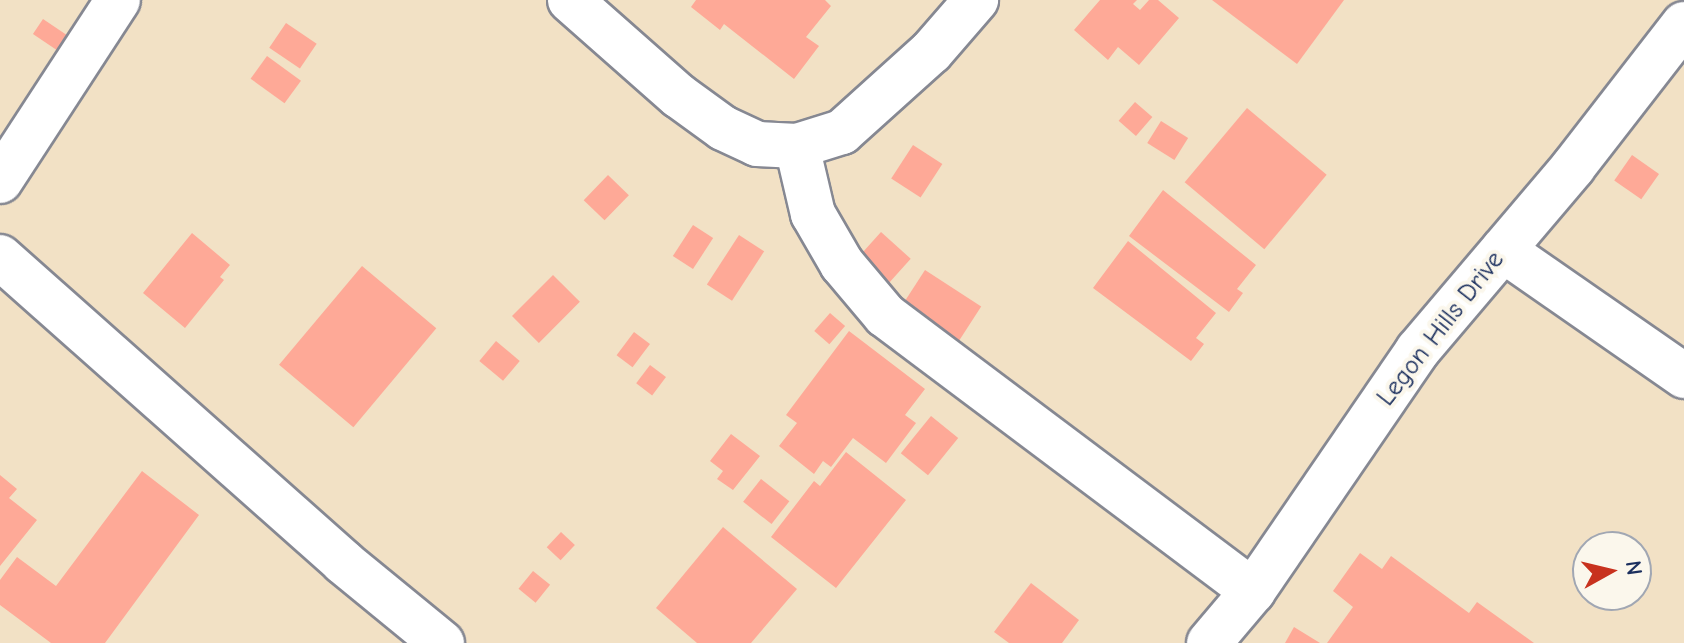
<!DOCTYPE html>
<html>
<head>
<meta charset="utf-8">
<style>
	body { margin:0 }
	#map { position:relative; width:1684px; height:643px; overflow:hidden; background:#f2e1c5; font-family:"Comic Neue",sans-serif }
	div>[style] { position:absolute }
	.building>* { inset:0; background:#fea997; transform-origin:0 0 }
	.roads { filter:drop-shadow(2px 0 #868892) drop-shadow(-2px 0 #868892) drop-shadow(0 2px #868892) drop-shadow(0 -2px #868892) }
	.minor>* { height:44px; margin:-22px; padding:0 22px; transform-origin:22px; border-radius:22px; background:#fff }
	span { translate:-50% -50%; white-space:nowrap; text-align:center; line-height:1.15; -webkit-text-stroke:8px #fbf7ec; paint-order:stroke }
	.street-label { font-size:26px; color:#1b2f5e }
	.north { position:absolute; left:1572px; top:531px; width:80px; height:80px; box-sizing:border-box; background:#fbf7ec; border:2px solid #a1a7b3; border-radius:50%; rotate:82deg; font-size:22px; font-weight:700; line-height:32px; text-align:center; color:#1b2f5e }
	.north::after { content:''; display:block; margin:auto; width:28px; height:36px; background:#c8321e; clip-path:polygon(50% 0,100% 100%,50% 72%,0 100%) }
</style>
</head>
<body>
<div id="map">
	<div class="building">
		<i style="clip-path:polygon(696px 0,825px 0,831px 6px,806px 37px,819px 46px,794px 79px,724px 24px,720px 30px,691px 7px)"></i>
		<i style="clip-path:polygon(1100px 0,1137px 0,1133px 4px,1140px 10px,1149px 0,1158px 0,1179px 18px,1139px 65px,1118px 47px,1108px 60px,1074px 30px)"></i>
		<i style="clip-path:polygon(1212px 0,1344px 0,1297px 64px)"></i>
		<i style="left:43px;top:19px;width:30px;height:18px;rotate:34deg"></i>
		<i style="left:286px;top:23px;width:37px;height:30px;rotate:34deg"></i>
		<i style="left:267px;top:56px;width:42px;height:28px;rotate:36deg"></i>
		<i style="left:1135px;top:102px;width:23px;height:25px;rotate:41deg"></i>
		<i style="left:1247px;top:108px;width:104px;height:97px;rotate:40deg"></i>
		<i style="left:1161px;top:121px;width:32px;height:26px;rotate:32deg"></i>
		<i style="left:913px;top:145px;width:35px;height:40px;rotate:33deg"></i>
		<i style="left:1632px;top:155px;width:33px;height:31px;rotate:35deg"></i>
		<i style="left:608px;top:175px;width:29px;height:35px;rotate:44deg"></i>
		<i style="clip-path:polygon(1163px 190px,1256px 265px,1237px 289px,1243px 293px,1229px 312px,1129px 236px)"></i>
		<i style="left:693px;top:225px;width:24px;height:37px;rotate:33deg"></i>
		<i style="left:881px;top:232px;width:40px;height:47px;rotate:42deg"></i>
		<i style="clip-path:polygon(192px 233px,230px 265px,220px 277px,224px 280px,185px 328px,143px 293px)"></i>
		<i style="left:739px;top:235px;width:30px;height:59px;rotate:33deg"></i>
		<i style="clip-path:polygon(1128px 241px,1216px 313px,1196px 338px,1204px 344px,1191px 361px,1093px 288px)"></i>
		<i style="left:362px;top:266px;width:97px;height:129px;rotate:40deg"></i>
		<i style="left:925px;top:270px;width:67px;height:41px;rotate:33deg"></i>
		<i style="left:553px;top:275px;width:38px;height:58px;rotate:45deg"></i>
		<i style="left:830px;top:313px;width:20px;height:24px;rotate:41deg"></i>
		<i style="clip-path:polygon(849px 331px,925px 389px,905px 415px,916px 423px,886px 463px,853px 438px,831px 467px,823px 461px,814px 474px,779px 446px,797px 423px,786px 415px)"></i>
		<i style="left:634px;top:332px;width:20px;height:29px;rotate:37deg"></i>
		<i style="left:496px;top:341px;width:31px;height:26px;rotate:40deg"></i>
		<i style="left:650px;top:365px;width:20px;height:23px;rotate:37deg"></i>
		<i style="left:931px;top:416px;width:35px;height:48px;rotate:39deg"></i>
		<i style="clip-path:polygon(731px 434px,760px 456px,733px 490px,717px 479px,723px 471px,710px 461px)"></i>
		<i style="clip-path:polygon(846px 452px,906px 500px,836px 588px,771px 537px,814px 481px,820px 486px)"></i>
		<i style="clip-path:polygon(142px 471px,199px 515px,105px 643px,51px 643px,0 605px,0 580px,17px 557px,56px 586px)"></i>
		<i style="clip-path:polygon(0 475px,17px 489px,9px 498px,37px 520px,0 566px)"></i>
		<i style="left:761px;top:479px;width:36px;height:29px;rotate:38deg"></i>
		<i style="clip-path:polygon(723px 527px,797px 589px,751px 643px,697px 643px,656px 608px)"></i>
		<i style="left:561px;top:532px;width:19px;height:21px;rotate:43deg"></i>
		<i style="clip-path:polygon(1360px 553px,1382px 569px,1391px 556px,1469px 613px,1477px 602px,1534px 643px,1327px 643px,1353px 607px,1333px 591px)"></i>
		<i style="left:533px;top:571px;width:22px;height:23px;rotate:39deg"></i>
		<i style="clip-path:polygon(1031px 583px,1079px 620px,1062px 643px,1009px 643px,994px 632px)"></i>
		<i style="clip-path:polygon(1294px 627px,1320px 643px,1285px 643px)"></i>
	</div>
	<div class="roads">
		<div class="minor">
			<i style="left:570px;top:0;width:145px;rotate:41.4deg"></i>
			<i style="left:679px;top:96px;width:54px;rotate:36deg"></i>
			<i style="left:723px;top:128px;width:38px;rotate:25deg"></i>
			<i style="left:757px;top:144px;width:40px;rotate:2.9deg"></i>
			<i style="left:797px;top:146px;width:47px;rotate:-17.3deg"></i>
			<i style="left:842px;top:132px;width:120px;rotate:-42deg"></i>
			<i style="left:931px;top:52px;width:69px;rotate:-49.1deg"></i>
			<i style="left:797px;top:146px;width:70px;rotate:76.8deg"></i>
			<i style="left:813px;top:214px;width:58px;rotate:59.9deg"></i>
			<i style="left:842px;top:264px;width:67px;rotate:49.9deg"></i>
			<i style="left:885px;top:315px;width:460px;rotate:36.9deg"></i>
			<i style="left:0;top:181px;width:216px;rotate:-56.9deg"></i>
			<i style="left:1503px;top:250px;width:221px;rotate:34.8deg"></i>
			<i style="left:0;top:257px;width:459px;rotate:41.6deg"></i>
			<i style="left:343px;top:562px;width:128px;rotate:39.3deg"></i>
			<i style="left:1209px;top:643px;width:68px;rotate:-49.8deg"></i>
			<i style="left:1253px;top:591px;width:292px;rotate:-55.6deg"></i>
			<i style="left:1418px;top:350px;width:240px;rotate:-49.7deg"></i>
			<i style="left:1573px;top:167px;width:181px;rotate:-52.2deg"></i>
		</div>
	</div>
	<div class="street-label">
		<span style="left:1441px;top:329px;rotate:-52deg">Legon Hills Drive</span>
	</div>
	<div class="north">N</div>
</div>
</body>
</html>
